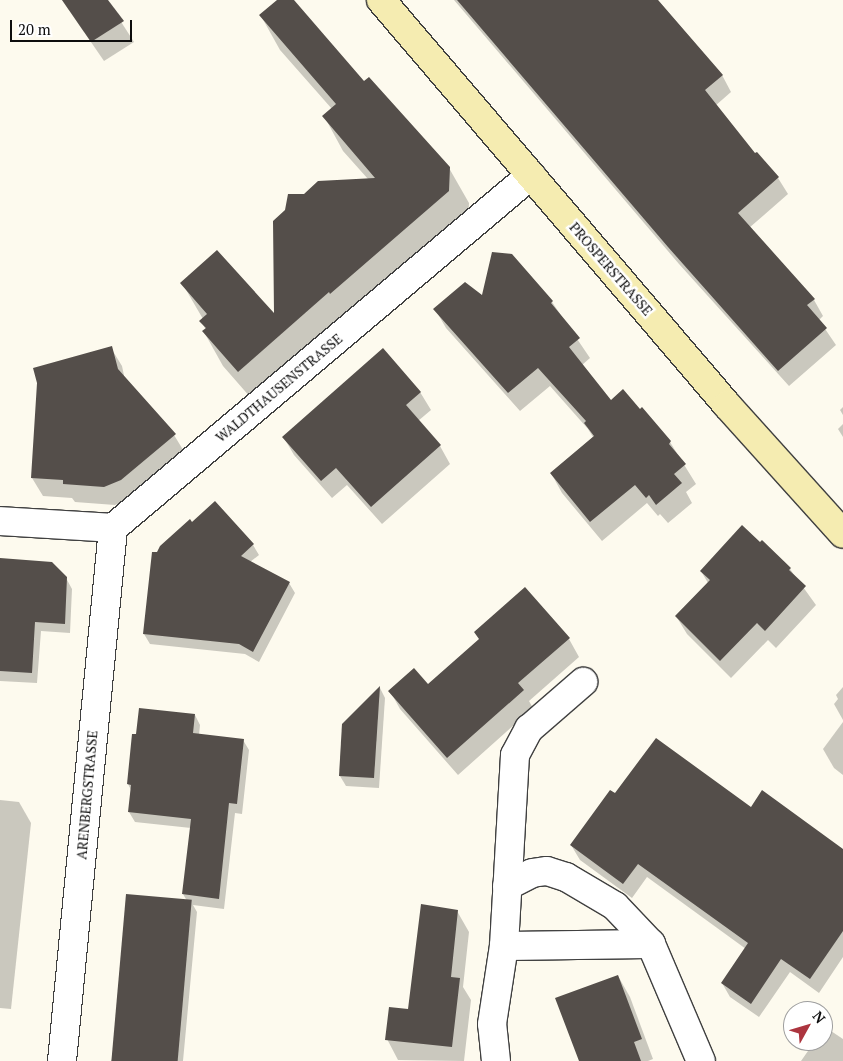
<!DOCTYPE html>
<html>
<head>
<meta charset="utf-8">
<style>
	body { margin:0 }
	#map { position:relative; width:843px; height:1061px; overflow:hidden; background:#fdfaee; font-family:"PT Serif",serif }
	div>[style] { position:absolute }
	.shadow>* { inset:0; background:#0003 }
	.building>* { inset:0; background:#544e4a; transform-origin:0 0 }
	.roads { filter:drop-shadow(1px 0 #404040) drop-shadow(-1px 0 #404040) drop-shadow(0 1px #404040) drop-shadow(0 -1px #404040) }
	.street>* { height:28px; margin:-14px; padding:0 14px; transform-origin:14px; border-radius:14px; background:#fff }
	.secondary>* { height:28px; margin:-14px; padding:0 14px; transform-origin:14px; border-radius:14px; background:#f5ecb1 }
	span { translate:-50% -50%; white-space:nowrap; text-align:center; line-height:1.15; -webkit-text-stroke:5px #fff; paint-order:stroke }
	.street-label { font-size:14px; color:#0d0d0d }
	.north { position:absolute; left:783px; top:1001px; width:50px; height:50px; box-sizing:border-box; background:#fff; border:1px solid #9e9e9e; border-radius:50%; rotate:51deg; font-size:14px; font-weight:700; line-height:20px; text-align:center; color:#0d0d0d }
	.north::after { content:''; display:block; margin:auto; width:18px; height:22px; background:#ac353f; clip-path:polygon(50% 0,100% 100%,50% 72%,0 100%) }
	.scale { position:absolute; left:10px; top:20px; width:122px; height:22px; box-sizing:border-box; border:2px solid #0d0d0d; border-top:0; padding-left:6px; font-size:15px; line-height:18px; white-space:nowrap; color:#0d0d0d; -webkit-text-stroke:4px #fff; paint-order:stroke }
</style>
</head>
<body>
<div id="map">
	<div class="shadow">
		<i style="clip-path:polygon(62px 0,107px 0,134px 42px,104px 61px)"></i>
		<i style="clip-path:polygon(279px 0,293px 0,363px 83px,449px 168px,469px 203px,468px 226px,258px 406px,223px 366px,204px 332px,206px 330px,201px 321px,203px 319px,182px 283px,275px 316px,304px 196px,368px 179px,343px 151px,324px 116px,332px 109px,280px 50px,261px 16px)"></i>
		<i style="clip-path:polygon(454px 0,658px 0,722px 75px,731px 92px,715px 106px,755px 155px,778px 178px,788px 194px,749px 228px,814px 300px,823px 316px,819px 320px,836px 345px,789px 386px,679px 264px)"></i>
		<i style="clip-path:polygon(483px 297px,552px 302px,590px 358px,582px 365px,611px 401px,640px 410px,642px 408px,670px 442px,696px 484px,686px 492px,692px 503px,668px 523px,660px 514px,658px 516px,647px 503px,602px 541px,562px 493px,551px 473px,593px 437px,588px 429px,550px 386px,520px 411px,446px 328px,435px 309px)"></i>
		<i style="clip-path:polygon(111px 348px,122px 366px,125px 380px,174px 435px,185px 453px,132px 498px,115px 505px,75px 502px,72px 498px,43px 496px,32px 478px,39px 383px)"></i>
		<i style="clip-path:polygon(420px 392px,431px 410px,418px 421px,440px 446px,450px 464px,382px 524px,347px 485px,332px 498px,294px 455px,284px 438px)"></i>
		<i style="clip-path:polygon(843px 407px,843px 415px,840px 410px)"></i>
		<i style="clip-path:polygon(843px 424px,843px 437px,838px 429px)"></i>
		<i style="clip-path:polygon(762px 542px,790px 569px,816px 605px,776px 648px,768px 640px,731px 678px,687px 634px,676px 616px,708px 583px,701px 571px)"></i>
		<i style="clip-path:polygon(253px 545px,259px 555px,250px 562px,289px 583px,295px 593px,259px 662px,245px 654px,150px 644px,144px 634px)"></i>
		<i style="clip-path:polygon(0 559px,66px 578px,72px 589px,70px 633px,41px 631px,37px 683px,0 681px)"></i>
		<i style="clip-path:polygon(569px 639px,579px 657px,529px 701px,533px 708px,458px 775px,400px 709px,390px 691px,428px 686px)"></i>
		<i style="clip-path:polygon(843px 687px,843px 720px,834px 704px,838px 699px,836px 695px)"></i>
		<i style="clip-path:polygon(380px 688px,385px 698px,379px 788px,346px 786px,340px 776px,344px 725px)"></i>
		<i style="clip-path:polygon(195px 715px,200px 725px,199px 735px,243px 740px,249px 750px,242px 814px,235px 813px,224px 909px,193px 905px,197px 912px,183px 1061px,111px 1061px,187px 901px,183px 894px,191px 828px,135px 822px,129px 812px,131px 790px,128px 784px)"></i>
		<i style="clip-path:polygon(843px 722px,843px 775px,834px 768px,823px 749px)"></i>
		<i style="clip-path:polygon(616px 795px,751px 808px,843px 851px,843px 957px,819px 993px,790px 972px,759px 1017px,730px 997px,722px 983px,746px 949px,647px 877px,632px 898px,580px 860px,571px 845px)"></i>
		<i style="clip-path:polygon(0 800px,19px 802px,31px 823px,11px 1009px,0 1008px)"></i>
		<i style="clip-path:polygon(457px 911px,469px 932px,463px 987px,471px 1000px,464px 1061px,398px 1060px,387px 1039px,409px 1010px)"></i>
		<i style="clip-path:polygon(618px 976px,630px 997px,653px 1059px,648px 1061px,580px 1061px)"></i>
		<i style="clip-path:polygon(825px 1027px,843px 1039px,843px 1061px,801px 1061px,815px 1041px,823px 1041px)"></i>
	</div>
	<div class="building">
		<i style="clip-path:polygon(62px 0,108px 0,124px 21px,91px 42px)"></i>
		<i style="clip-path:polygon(277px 0,294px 0,364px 81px,369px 77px,450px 167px,449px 191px,330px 294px,329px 292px,238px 372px,202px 331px,206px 328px,199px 321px,207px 314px,180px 283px,217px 250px,274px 313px,273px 221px,285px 210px,288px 194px,304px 194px,318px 181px,375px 178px,322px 116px,336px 104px,259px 15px)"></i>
		<i style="clip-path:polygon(457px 0,658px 0,723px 75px,705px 90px,755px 153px,757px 152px,779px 177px,738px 213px,815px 299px,807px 305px,827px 328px,778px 371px,668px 247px)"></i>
		<i style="clip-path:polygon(492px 252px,512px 254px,553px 301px,551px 303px,580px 338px,569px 347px,611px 400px,623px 389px,640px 409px,642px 407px,671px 441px,669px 444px,686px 464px,674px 474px,682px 483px,656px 505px,649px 495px,646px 498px,635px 485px,590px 522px,550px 473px,594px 436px,584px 423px,586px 421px,538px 368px,508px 393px,433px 309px,465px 282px,482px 295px)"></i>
		<i style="clip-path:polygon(112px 346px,118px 369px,176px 434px,121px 480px,104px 487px,63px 484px,63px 480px,31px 478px,37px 383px,33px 368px)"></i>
		<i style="clip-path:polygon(383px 348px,421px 392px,406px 405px,441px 445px,371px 507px,336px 468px,321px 481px,282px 437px)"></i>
		<i style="clip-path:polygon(215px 501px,254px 544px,241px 556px,290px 582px,253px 652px,239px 644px,143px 634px,152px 552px,157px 552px,160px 546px,190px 519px,192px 522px)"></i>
		<i style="clip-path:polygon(742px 525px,760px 542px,762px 540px,791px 568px,789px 570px,806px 586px,765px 631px,757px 623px,720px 661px,675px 616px,710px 580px,700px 571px)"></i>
		<i style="clip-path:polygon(0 558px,52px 562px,67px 577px,65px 624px,35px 622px,32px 673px,0 671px)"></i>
		<i style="clip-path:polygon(525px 587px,570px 638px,518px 683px,524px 690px,447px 758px,388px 691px,414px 668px,428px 684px,479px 639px,474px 632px)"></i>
		<i style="clip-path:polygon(380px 686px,374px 778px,339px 776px,342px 724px)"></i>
		<i style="clip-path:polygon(139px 708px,195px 714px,193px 733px,244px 739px,237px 804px,229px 803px,219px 899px,182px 894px,191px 819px,128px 812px,131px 785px,127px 784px,132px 734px,136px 734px)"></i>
		<i style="clip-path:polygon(656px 738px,751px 807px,762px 790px,843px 849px,843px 931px,810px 979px,781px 959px,751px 1004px,721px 983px,748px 943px,638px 864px,623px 884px,570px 845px,610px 790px,615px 793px)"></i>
		<i style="left:126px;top:894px;width:66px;height:168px;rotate:5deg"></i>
		<i style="clip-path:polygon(421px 904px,458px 910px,451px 977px,460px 978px,452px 1047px,385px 1040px,389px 1007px,408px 1009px)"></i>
		<i style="clip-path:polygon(618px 975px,642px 1039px,634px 1042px,641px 1061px,579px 1061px,555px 998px)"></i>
	</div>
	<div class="roads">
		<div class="street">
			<i style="left:0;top:521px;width:113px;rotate:3.5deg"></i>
			<i style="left:113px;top:528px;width:547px;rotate:-40.18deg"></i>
			<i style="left:507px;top:886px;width:28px;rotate:-27deg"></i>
			<i style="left:532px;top:873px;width:15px;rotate:-8deg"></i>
			<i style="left:547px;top:871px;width:20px;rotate:18deg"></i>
			<i style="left:566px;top:877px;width:57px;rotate:30.6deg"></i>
			<i style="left:615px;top:906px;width:52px;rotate:46.5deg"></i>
			<i style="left:504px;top:946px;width:191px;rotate:-86.7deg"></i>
			<i style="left:515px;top:755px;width:30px;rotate:-62deg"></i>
			<i style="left:529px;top:729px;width:72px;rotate:-41deg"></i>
			<i style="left:62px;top:1061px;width:535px;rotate:-84.53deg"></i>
			<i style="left:496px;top:1061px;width:37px;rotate:-96deg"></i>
			<i style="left:492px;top:1024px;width:79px;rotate:-81.3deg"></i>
			<i style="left:504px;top:946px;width:147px;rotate:-0.8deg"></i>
			<i style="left:651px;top:944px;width:127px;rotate:66.9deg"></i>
		</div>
		<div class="secondary">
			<i style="left:381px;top:0;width:533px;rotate:49.49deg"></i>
			<i style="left:727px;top:405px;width:173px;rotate:48deg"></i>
		</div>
	</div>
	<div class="street-label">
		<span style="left:611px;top:269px;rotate:49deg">PROSPERSTRASSE</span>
		<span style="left:279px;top:388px;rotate:-40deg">WALDTHAUSENSTRASSE</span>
		<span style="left:87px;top:795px;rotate:-85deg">ARENBERGSTRASSE</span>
	</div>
	<div class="north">N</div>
	<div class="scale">20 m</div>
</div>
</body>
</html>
